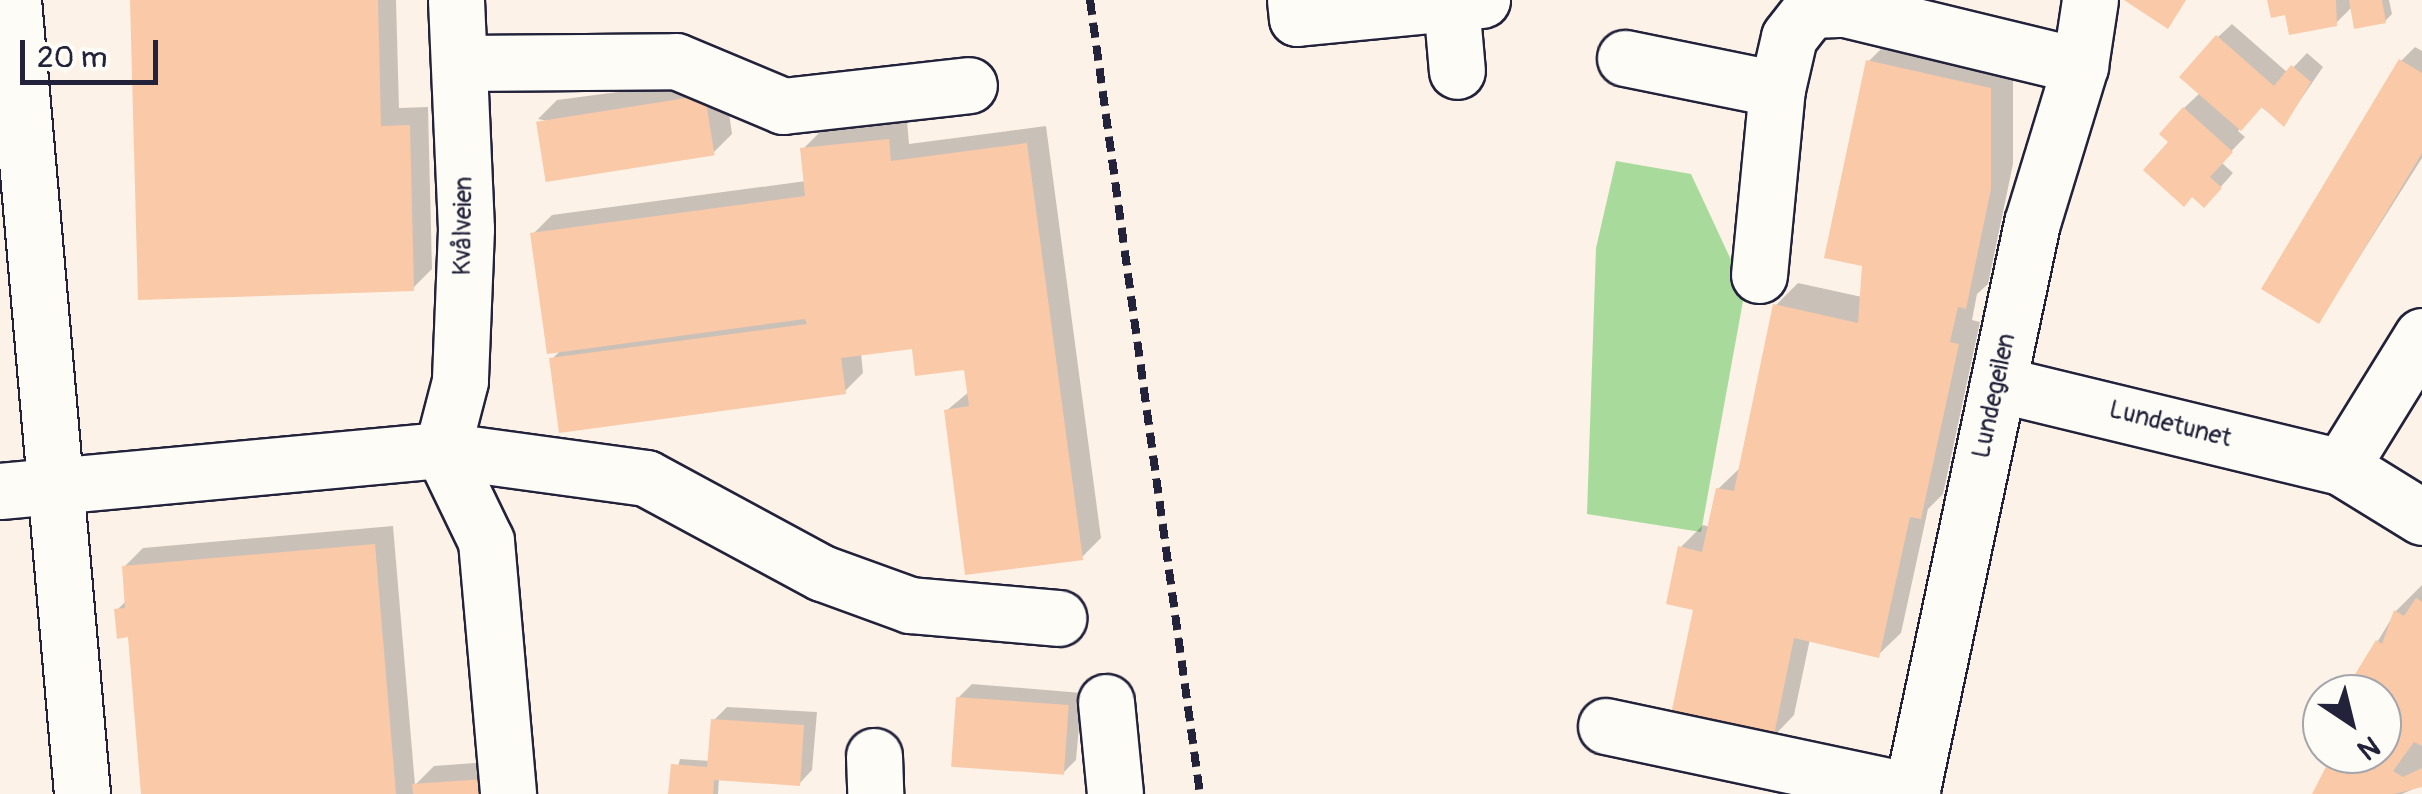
<!DOCTYPE html>
<html>
<head>
<meta charset="utf-8">
<style>
	body { margin:0 }
	#map { position:relative; width:2422px; height:794px; overflow:hidden; background:#fcf2e7; font-family:Pangolin,sans-serif }
	div>[style] { position:absolute }
	.green>* { inset:0; background:#a8da9b }
	.shadow>* { inset:0; background:#0003 }
	.building>* { inset:0; background:#f9c9a8; transform-origin:0 0 }
	.roads { filter:drop-shadow(2px 0 #22223b) drop-shadow(-2px 0 #22223b) drop-shadow(0 2px #22223b) drop-shadow(0 -2px #22223b) }
	.minor>* { height:55px; margin:-27.5px; padding:0 27.5px; transform-origin:27.5px; border-radius:27.5px; background:#fdfcf7 }
	.rail>* { height:8px; margin-top:-4px; transform-origin:0; background:repeating-linear-gradient(90deg,#22223b 0 15px,transparent 0 23px) }
	span { translate:-50% -50%; white-space:nowrap; text-align:center; line-height:1.15; -webkit-text-stroke:8px #fdfcf7; paint-order:stroke }
	.street-label { font-size:25px; color:#22223b }
	.north { position:absolute; left:2302px; top:674px; width:100px; height:100px; box-sizing:border-box; background:#fdfcf7; border:2px solid #a5a5ac; border-radius:50%; rotate:145deg; font-size:28px; font-weight:700; line-height:40px; text-align:center; color:#22223b }
	.north::after { content:''; display:block; margin:auto; width:35px; height:45px; background:#22223b; clip-path:polygon(50% 0,100% 100%,50% 72%,0 100%) }
	.scale { position:absolute; left:20px; top:40px; width:138px; height:45px; box-sizing:border-box; border:5px solid #22223b; border-top:0; padding-left:12px; font-size:30px; line-height:35px; white-space:nowrap; color:#22223b; -webkit-text-stroke:8px #fdfcf7; paint-order:stroke }
</style>
</head>
<body>
<div id="map">
	<div class="green">
		<i style="clip-path:polygon(1616px 161px,1691px 174px,1745px 290px,1701px 532px,1587px 514px,1596px 248px)"></i>
	</div>
	<div class="shadow">
		<i style="clip-path:polygon(132px 0,396px 0,399px 108px,428px 107px,432px 269px,413px 288px)"></i>
		<i style="clip-path:polygon(2270px 0,2389px 0,2392px 14px,2385px 21px,2353px 6px,2336px 23px,2288px 12px)"></i>
		<i style="clip-path:polygon(2232px 24px,2288px 73px,2307px 53px,2323px 67px,2284px 124px,2261px 107px,2238px 131px,2245px 137px,2221px 162px,2233px 173px,2217px 191px,2172px 142px,2184px 108px,2201px 92px,2218px 37px)"></i>
		<i style="clip-path:polygon(1891px 39px,2013px 66px,2013px 164px,1988px 284px,1977px 294px,1972px 320px,1980px 322px,1943px 494px,1928px 509px,1901px 633px,1878px 655px,1810px 639px,1794px 715px,1772px 738px,1696px 608px,1680px 548px,1703px 525px,1710px 527px,1718px 489px,1742px 466px,1775px 306px,1798px 283px,1862px 297px,1868px 62px)"></i>
		<i style="clip-path:polygon(2415px 47px,2422px 51px,2422px 158px,2319px 321px,2401px 61px)"></i>
		<i style="clip-path:polygon(724px 78px,732px 134px,713px 153px,538px 119px,557px 100px)"></i>
		<i style="clip-path:polygon(907px 121px,909px 144px,1046px 126px,1101px 538px,1082px 557px,946px 411px,970px 391px,966px 367px,914px 346px,861px 353px,863px 373px,844px 392px,552px 359px,561px 350px,533px 234px,552px 215px,806px 181px,803px 149px,822px 130px)"></i>
		<i style="clip-path:polygon(393px 526px,415px 785px,434px 766px,502px 761px,505px 794px,143px 794px,130px 635px,117px 610px,127px 600px,124px 567px,143px 548px)"></i>
		<i style="clip-path:polygon(2422px 585px,2422px 785px,2402px 794px,2313px 794px,2332px 761px,2319px 753px,2322px 748px,2322px 754px,2382px 754px,2382px 694px,2346px 694px,2396px 611px)"></i>
		<i style="clip-path:polygon(972px 684px,1082px 693px,1076px 760px,1062px 774px,958px 698px)"></i>
		<i style="clip-path:polygon(727px 707px,817px 712px,812px 770px,799px 784px,719px 778px,718px 794px,671px 794px,680px 759px,710px 761px,713px 721px)"></i>
	</div>
	<div class="building">
		<i style="clip-path:polygon(130px 0,378px 0,381px 126px,410px 125px,414px 291px,138px 300px)"></i>
		<i style="clip-path:polygon(2124px 0,2186px 0,2168px 29px)"></i>
		<i style="clip-path:polygon(2267px 0,2336px 0,2337px 26px,2289px 35px,2285px 15px,2271px 18px)"></i>
		<i style="clip-path:polygon(2349px 0,2382px 0,2386px 23px,2354px 29px)"></i>
		<i style="clip-path:polygon(2216px 35px,2274px 86px,2291px 65px,2311px 82px,2284px 127px,2262px 107px,2241px 131px,2179px 77px)"></i>
		<i style="clip-path:polygon(2399px 59px,2422px 73px,2422px 153px,2319px 324px,2261px 289px)"></i>
		<i style="clip-path:polygon(1866px 60px,1991px 88px,1991px 189px,1966px 309px,1958px 307px,1950px 342px,1959px 344px,1921px 519px,1910px 517px,1879px 658px,1794px 638px,1773px 740px,1670px 719px,1693px 610px,1666px 604px,1678px 546px,1702px 552px,1716px 488px,1734px 491px,1773px 304px,1858px 323px,1862px 266px,1824px 258px)"></i>
		<i style="left:705px;top:95px;width:61px;height:171px;rotate:81deg"></i>
		<i style="clip-path:polygon(2183px 107px,2233px 152px,2210px 177px,2222px 188px,2204px 208px,2192px 197px,2184px 207px,2143px 170px,2168px 142px,2159px 134px)"></i>
		<i style="clip-path:polygon(889px 139px,891px 161px,1027px 143px,1083px 560px,965px 575px,944px 410px,969px 406px,964px 370px,915px 376px,912px 349px,841px 358px,846px 394px,559px 433px,549px 358px,807px 324px,805px 319px,547px 354px,530px 233px,805px 196px,800px 148px)"></i>
		<i style="clip-path:polygon(375px 544px,396px 794px,141px 794px,128px 637px,117px 639px,114px 609px,125px 608px,122px 566px)"></i>
		<i style="clip-path:polygon(2416px 598px,2422px 602px,2422px 746px,2414px 742px,2393px 771px,2403px 777px,2422px 768px,2422px 787px,2394px 794px,2312px 794px,2329px 761px,2316px 754px,2322px 743px,2322px 754px,2382px 754px,2382px 694px,2343px 694px,2376px 640px,2382px 644px,2394px 610px,2404px 616px)"></i>
		<i style="left:956px;top:697px;width:113px;height:70px;rotate:4deg"></i>
		<i style="clip-path:polygon(711px 719px,804px 725px,800px 786px,714px 780px,713px 794px,668px 794px,671px 764px,707px 767px)"></i>
		<i style="clip-path:polygon(484px 779px,486px 794px,413px 794px,412px 784px)"></i>
	</div>
	<div class="roads">
		<div class="minor">
			<i style="left:13px;top:0;width:797px;rotate:85.03deg"></i>
			<i style="left:456px;top:0;width:229px;rotate:87.5deg"></i>
			<i style="left:466px;top:229px;width:152px;rotate:92.3deg"></i>
			<i style="left:460px;top:381px;width:71px;rotate:104.6deg"></i>
			<i style="left:442px;top:450px;width:101px;rotate:64.2deg"></i>
			<i style="left:486px;top:541px;width:254px;rotate:85deg"></i>
			<i style="left:1295px;top:0;width:18px;rotate:84deg"></i>
			<i style="left:1297px;top:18px;width:186px;rotate:-5.6deg"></i>
			<i style="left:1451px;top:3px;width:68px;rotate:85deg"></i>
			<i style="left:1625px;top:58px;width:155px;rotate:11.5deg"></i>
			<i style="left:462px;top:63px;width:214px;rotate:-0.5deg"></i>
			<i style="left:676px;top:61px;width:116px;rotate:22.8deg"></i>
			<i style="left:783px;top:106px;width:187px;rotate:-6.4deg"></i>
			<i style="left:1759px;top:275px;width:187px;rotate:-84.5deg"></i>
			<i style="left:1777px;top:89px;width:53px;rotate:-77deg"></i>
			<i style="left:1789px;top:37px;width:34px;rotate:-52deg"></i>
			<i style="left:1810px;top:10px;width:35px;rotate:-2deg"></i>
			<i style="left:1845px;top:9px;width:242px;rotate:13.6deg"></i>
			<i style="left:1998px;top:384px;width:353px;rotate:13.6deg"></i>
			<i style="left:2341px;top:467px;width:95px;rotate:31.7deg"></i>
			<i style="left:2341px;top:467px;width:154px;rotate:-58.3deg"></i>
			<i style="left:0;top:491px;width:444px;rotate:-5.3deg"></i>
			<i style="left:442px;top:450px;width:206px;rotate:7.8deg"></i>
			<i style="left:646px;top:478px;width:200px;rotate:28.4deg"></i>
			<i style="left:822px;top:573px;width:94px;rotate:20deg"></i>
			<i style="left:910px;top:605px;width:149px;rotate:5deg"></i>
			<i style="left:1106px;top:702px;width:92px;rotate:84.4deg"></i>
			<i style="left:1606px;top:726px;width:313px;rotate:12deg"></i>
			<i style="left:874px;top:756px;width:38px;rotate:88deg"></i>
			<i style="left:1911px;top:794px;width:584px;rotate:-78.04deg"></i>
			<i style="left:2032px;top:223px;width:164px;rotate:-73deg"></i>
			<i style="left:2080px;top:66px;width:67px;rotate:-81.4deg"></i>
		</div>
	</div>
	<div class="rail">
		<i style="left:1090px;top:0;width:802px;rotate:82.11deg"></i>
	</div>
	<div class="street-label">
		<span style="left:464px;top:226px;rotate:-89deg">Kvålveien</span>
		<span style="left:1995px;top:396px;rotate:-78deg">Lundegeilen</span>
		<span style="left:2170px;top:425px;rotate:14deg">Lundetunet</span>
	</div>
	<div class="north">N</div>
	<div class="scale">20 m</div>
</div>
</body>
</html>
